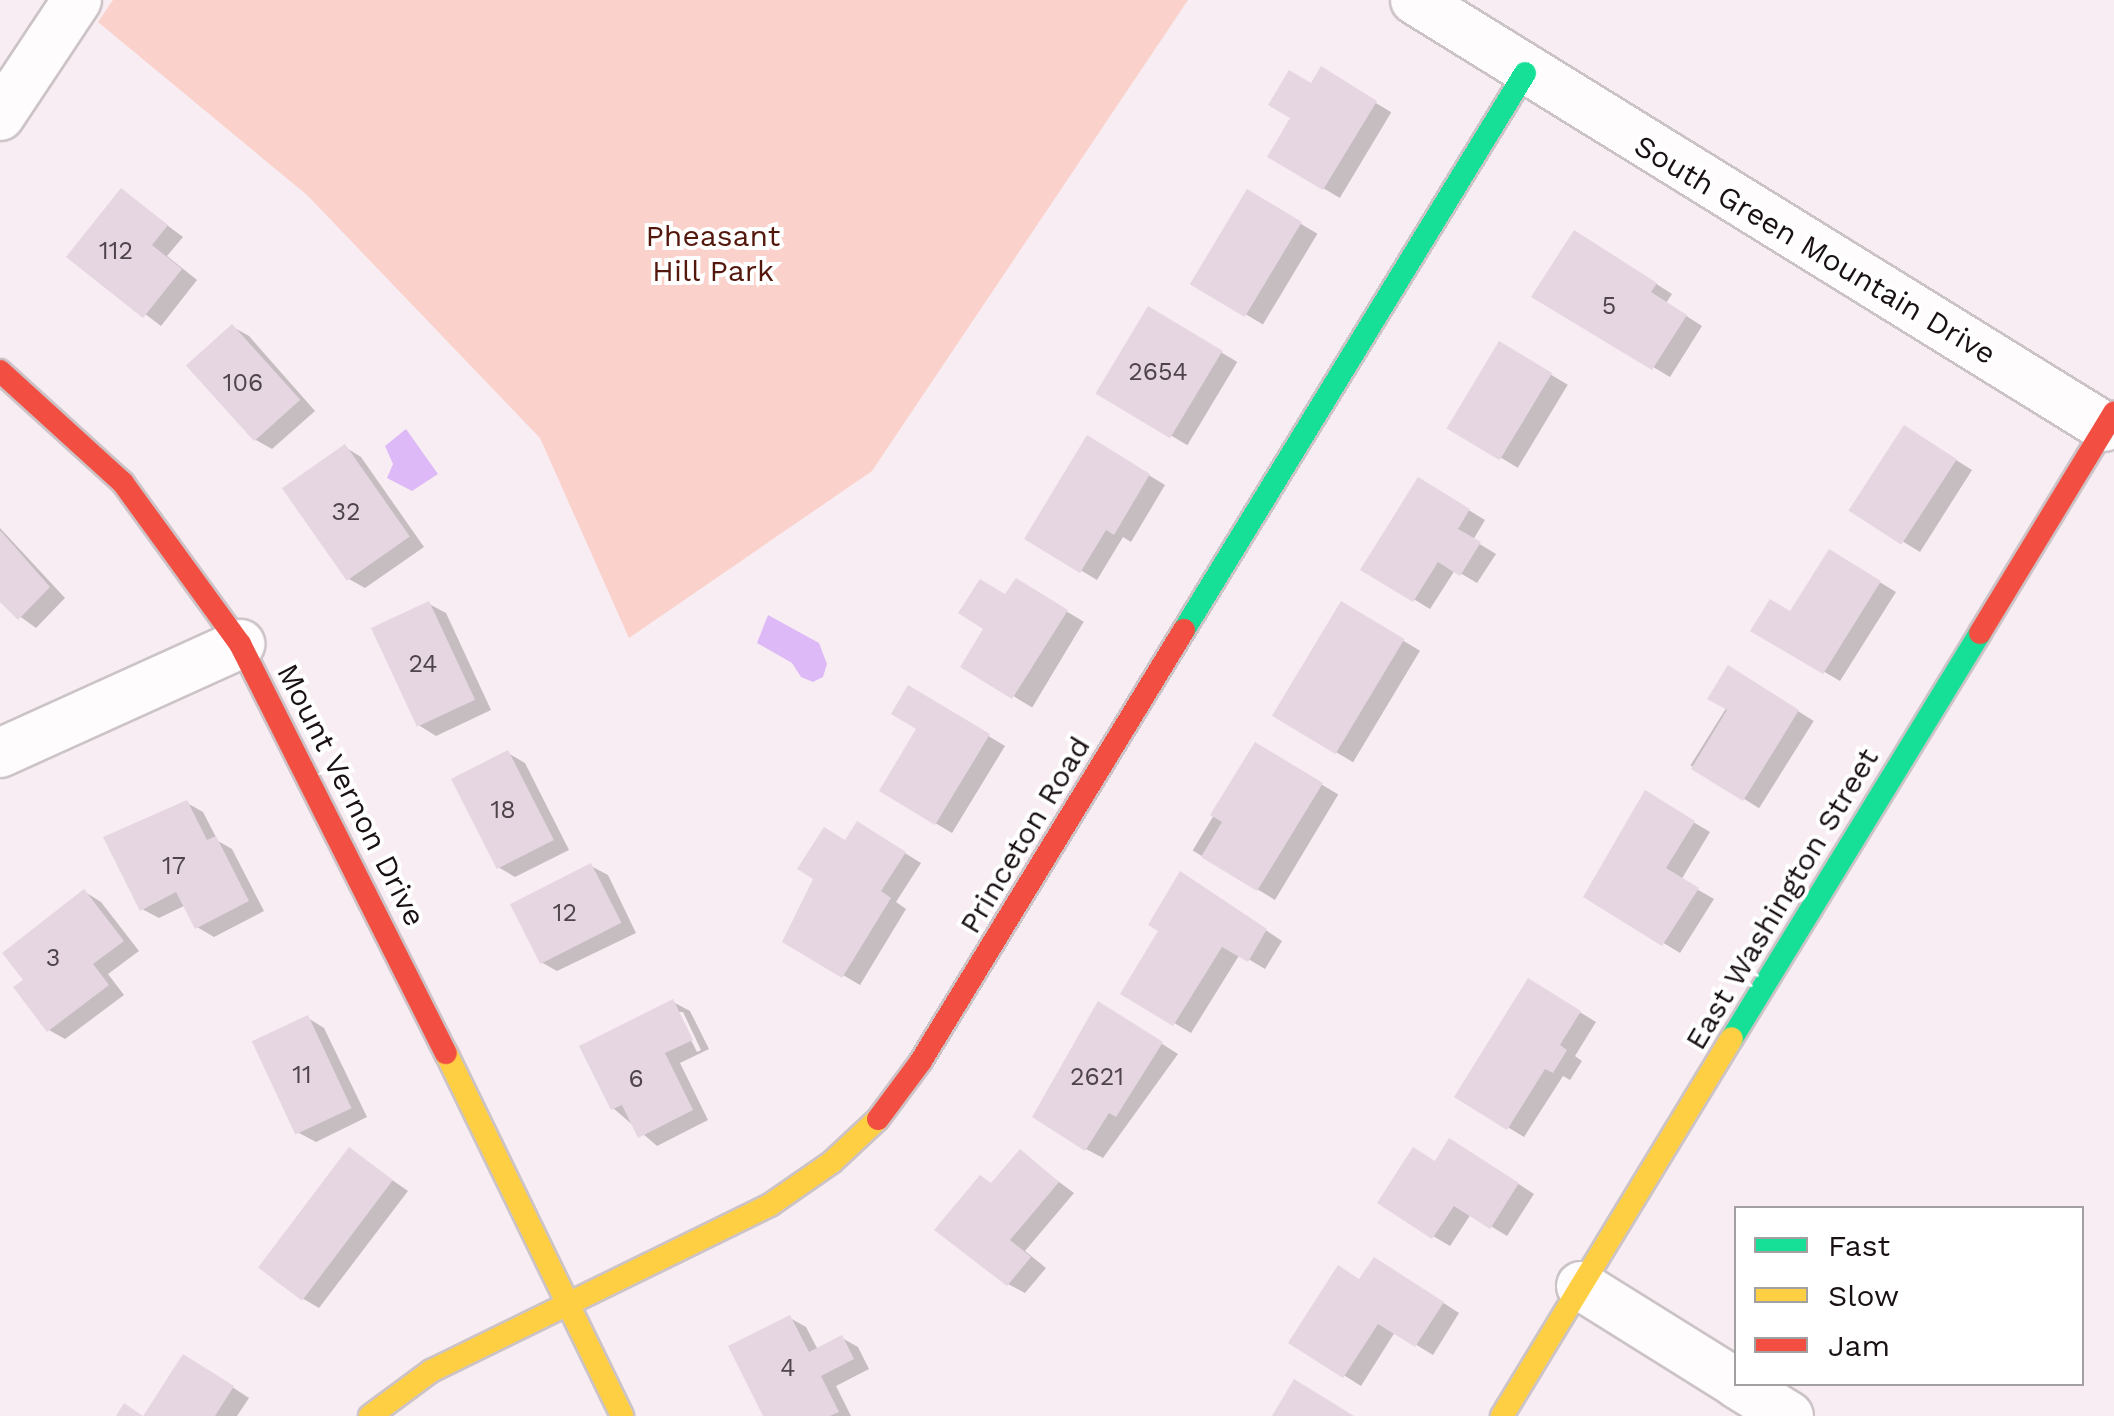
<!DOCTYPE html>
<html>
<head>
<meta charset="utf-8">
<style>
	body { margin:0 }
	#map { position:relative; width:2114px; height:1416px; overflow:hidden; background:#f8edf2; font-family:"Work Sans",sans-serif }
	div>[style] { position:absolute }
	.green>* { inset:0; background:#fad1cb }
	.water>* { inset:0; background:#ddbaf7 }
	.shadow>* { inset:0; background:#0003; transform-origin:0 0 }
	.building>* { inset:0; background:#e6d6e2; transform-origin:0 0 }
	.roads { filter:drop-shadow(2px 0 #ccc3c7) drop-shadow(-2px 0 #ccc3c7) drop-shadow(0 2px #ccc3c7) drop-shadow(0 -2px #ccc3c7) }
	.street>* { height:48px; margin:-24px; padding:0 24px; transform-origin:24px; border-radius:24px; background:#fefcfd }
	.fast>* { height:22px; margin:-11px; padding:0 11px; transform-origin:11px; border-radius:11px; background:#16e098 }
	.slow>* { height:22px; margin:-11px; padding:0 11px; transform-origin:11px; border-radius:11px; background:#ffcf43 }
	.jam>* { height:22px; margin:-11px; padding:0 11px; transform-origin:11px; border-radius:11px; background:#f24e42 }
	span { translate:-50% -50%; white-space:nowrap; text-align:center; line-height:1.15; -webkit-text-stroke:8px #fff; paint-order:stroke }
	.number-label { font-size:25px; color:#4e444a }
	.number-label span { -webkit-text-stroke-width:0 }
	.park-label { font-size:30px; color:#54170c }
	.street-label { font-size:30px; color:#191114 }
	.legend { position:absolute; left:1734px; top:1206px; width:350px; height:180px; box-sizing:border-box; background:#fff; border:2px solid #a3a0a1; margin:0; padding:12px 18px; list-style:none; font-size:30px; color:#191114 }
	.legend li { display:flex; align-items:center; gap:20px; height:50px }
	.legend b { width:50px; border:2px solid #a3a0a1 }
</style>
</head>
<body>
<div id="map">
	<div class="green">
		<i style="clip-path:polygon(113px 0,1188px 0,872px 471px,629px 638px,540px 438px,307px 195px,98px 22px)"></i>
	</div>
	<div class="water">
		<i style="clip-path:polygon(406px 429px,438px 474px,412px 491px,387px 478px,393px 464px,385px 446px)"></i>
		<i style="clip-path:polygon(768px 615px,819px 643px,827px 664px,823px 677px,813px 682px,801px 677px,792px 663px,757px 643px)"></i>
	</div>
	<div class="shadow">
		<i style="left:1321px;top:70px;width:82px;height:100px;rotate:31deg"></i>
		<i style="clip-path:polygon(121px 191px,183px 237px,167px 256px,197px 280px,161px 326px,70px 257px)"></i>
		<i style="left:1248px;top:192px;width:81px;height:106px;rotate:31deg"></i>
		<i style="clip-path:polygon(1591px 242px,1672px 294px,1666px 303px,1702px 326px,1670px 377px,1534px 296px)"></i>
		<i style="left:1149px;top:309px;width:103px;height:97px;rotate:31deg"></i>
		<i style="clip-path:polygon(233px 327px,249px 336px,315px 411px,272px 449px,256px 440px)"></i>
		<i style="left:1500px;top:344px;width:79px;height:97px;rotate:31deg"></i>
		<i style="clip-path:polygon(1088px 438px,1165px 485px,1131px 542px,1123px 537px,1097px 580px,1027px 538px)"></i>
		<i style="clip-path:polygon(1921px 438px,1972px 470px,1920px 552px,1853px 511px)"></i>
		<i style="clip-path:polygon(345px 447px,361px 457px,424px 547px,365px 588px,349px 579px)"></i>
		<i style="clip-path:polygon(1419px 480px,1485px 520px,1473px 540px,1496px 554px,1477px 583px,1455px 570px,1430px 609px,1364px 569px)"></i>
		<i style="clip-path:polygon(0 528px,65px 598px,36px 628px,0 602px)"></i>
		<i style="clip-path:polygon(1830px 552px,1896px 592px,1840px 681px,1753px 630px,1792px 614px)"></i>
		<i style="left:1016px;top:581px;width:79px;height:100px;rotate:31deg"></i>
		<i style="clip-path:polygon(429px 604px,446px 613px,491px 710px,436px 736px,420px 726px)"></i>
		<i style="left:1342px;top:604px;width:91px;height:130px;rotate:31deg"></i>
		<i style="left:1745px;top:678px;width:81px;height:103px;rotate:32deg"></i>
		<i style="clip-path:polygon(909px 688px,1005px 746px,952px 833px,882px 791px,919px 728px)"></i>
		<i style="left:1256px;top:745px;width:96px;height:123px;rotate:31deg"></i>
		<i style="clip-path:polygon(508px 753px,525px 763px,569px 850px,515px 877px,498px 867px)"></i>
		<i style="clip-path:polygon(1646px 794px,1710px 832px,1681px 880px,1714px 899px,1680px 953px,1586px 896px)"></i>
		<i style="clip-path:polygon(187px 803px,203px 812px,218px 841px,232px 849px,264px 911px,214px 937px,197px 927px,186px 905px,159px 918px,142px 909px)"></i>
		<i style="clip-path:polygon(858px 824px,921px 863px,896px 902px,906px 909px,860px 985px,785px 941px)"></i>
		<i style="clip-path:polygon(591px 866px,608px 875px,636px 933px,557px 971px,541px 962px)"></i>
		<i style="clip-path:polygon(1197px 884px,1282px 941px,1265px 969px,1240px 954px,1191px 1033px,1124px 993px)"></i>
		<i style="clip-path:polygon(85px 892px,101px 902px,139px 951px,108px 974px,124px 995px,65px 1039px,49px 1030px,26px 980px)"></i>
		<i style="clip-path:polygon(1529px 981px,1596px 1022px,1575px 1056px,1582px 1061px,1570px 1080px,1563px 1076px,1524px 1137px,1457px 1096px)"></i>
		<i style="clip-path:polygon(evenodd,673px 1002px,690px 1011px,709px 1049px,680px 1063px,708px 1120px,657px 1146px,613px 1108px,673px 1002px,677px 1012px,683px 1012px,701px 1050px,697px 1052px,677px 1012px)"></i>
		<i style="clip-path:polygon(1115px 1014px,1178px 1054px,1103px 1158px,1086px 1149px)"></i>
		<i style="clip-path:polygon(308px 1018px,324px 1028px,367px 1117px,316px 1142px,299px 1133px)"></i>
		<i style="clip-path:polygon(349px 1150px,408px 1191px,319px 1308px,302px 1298px)"></i>
		<i style="clip-path:polygon(1467px 1151px,1534px 1194px,1507px 1236px,1471px 1214px,1450px 1246px,1433px 1236px,1436px 1163px)"></i>
		<i style="clip-path:polygon(1020px 1153px,1074px 1193px,1025px 1251px,1046px 1268px,1025px 1293px,1008px 1284px,993px 1185px)"></i>
		<i style="clip-path:polygon(1391px 1269px,1459px 1313px,1433px 1355px,1395px 1332px,1361px 1386px,1291px 1342px)"></i>
		<i style="clip-path:polygon(790px 1318px,806px 1327px,818px 1350px,842px 1338px,858px 1347px,869px 1369px,836px 1386px,851px 1416px,766px 1416px)"></i>
		<i style="clip-path:polygon(200px 1366px,249px 1398px,237px 1416px,146px 1416px)"></i>
	</div>
	<div class="building">
		<i style="clip-path:polygon(1321px 66px,1377px 101px,1323px 190px,1267px 157px,1290px 118px,1268px 105px,1289px 70px,1311px 83px)"></i>
		<i style="clip-path:polygon(121px 188px,168px 225px,152px 245px,182px 269px,143px 318px,66px 257px)"></i>
		<i style="left:1247px;top:189px;width:64px;height:111px;rotate:31deg"></i>
		<i style="clip-path:polygon(1574px 230px,1657px 283px,1651px 292px,1687px 315px,1652px 370px,1531px 297px)"></i>
		<i style="left:1148px;top:306px;width:87px;height:102px;rotate:31deg"></i>
		<i style="left:232px;top:324px;width:102px;height:62px;rotate:48deg"></i>
		<i style="left:1499px;top:341px;width:62px;height:102px;rotate:31deg"></i>
		<i style="left:1904px;top:425px;width:63px;height:102px;rotate:33deg"></i>
		<i style="clip-path:polygon(1087px 435px,1150px 474px,1114px 535px,1106px 530px,1080px 573px,1024px 539px)"></i>
		<i style="left:345px;top:444px;width:113px;height:77px;rotate:55deg"></i>
		<i style="clip-path:polygon(1418px 477px,1470px 509px,1458px 529px,1481px 542px,1460px 576px,1438px 562px,1413px 602px,1360px 570px)"></i>
		<i style="clip-path:polygon(0 530px,50px 587px,18px 620px,0 602px)"></i>
		<i style="clip-path:polygon(1829px 549px,1881px 581px,1823px 674px,1750px 631px,1770px 599px,1790px 611px)"></i>
		<i style="clip-path:polygon(1016px 578px,1068px 610px,1012px 699px,960px 667px,983px 629px,958px 613px,980px 579px,1005px 594px)"></i>
		<i style="left:429px;top:601px;width:109px;height:64px;rotate:65deg"></i>
		<i style="left:1341px;top:601px;width:74px;height:134px;rotate:31deg"></i>
		<i style="clip-path:polygon(1728px 665px,1799px 710px,1743px 801px,1691px 769px,1727px 710px,1707px 699px)"></i>
		<i style="clip-path:polygon(908px 685px,990px 734px,935px 825px,879px 791px,916px 729px,891px 714px)"></i>
		<i style="clip-path:polygon(1255px 742px,1323px 783px,1257px 891px,1201px 857px,1222px 822px,1210px 815px)"></i>
		<i style="left:508px;top:750px;width:101px;height:64px;rotate:63deg"></i>
		<i style="clip-path:polygon(1645px 790px,1695px 821px,1666px 868px,1699px 888px,1662px 946px,1583px 897px)"></i>
		<i style="clip-path:polygon(187px 800px,207px 840px,216px 836px,249px 901px,195px 929px,176px 892px,140px 911px,103px 837px)"></i>
		<i style="clip-path:polygon(857px 821px,906px 852px,881px 891px,891px 898px,842px 978px,782px 942px,813px 879px,797px 869px,824px 827px,845px 840px)"></i>
		<i style="left:591px;top:863px;width:67px;height:91px;rotate:63deg"></i>
		<i style="clip-path:polygon(1180px 871px,1267px 929px,1248px 962px,1222px 947px,1173px 1026px,1120px 994px,1158px 931px,1148px 925px)"></i>
		<i style="clip-path:polygon(84px 889px,124px 941px,93px 964px,109px 985px,47px 1032px,13px 987px,23px 980px,2px 953px)"></i>
		<i style="clip-path:polygon(1528px 978px,1581px 1011px,1560px 1045px,1567px 1050px,1553px 1073px,1545px 1069px,1507px 1130px,1454px 1097px)"></i>
		<i style="clip-path:polygon(673px 999px,693px 1040px,665px 1053px,693px 1110px,638px 1138px,622px 1105px,611px 1110px,579px 1046px)"></i>
		<i style="clip-path:polygon(1098px 1001px,1163px 1042px,1116px 1117px,1109px 1113px,1085px 1151px,1032px 1117px)"></i>
		<i style="left:308px;top:1015px;width:103px;height:62px;rotate:65deg"></i>
		<i style="clip-path:polygon(1449px 1138px,1519px 1183px,1490px 1229px,1454px 1206px,1432px 1239px,1377px 1203px,1413px 1147px,1435px 1161px)"></i>
		<i style="left:349px;top:1147px;width:55px;height:151px;rotate:37deg"></i>
		<i style="clip-path:polygon(1020px 1149px,1059px 1182px,1010px 1240px,1031px 1257px,1007px 1286px,934px 1230px,980px 1175px,991px 1183px)"></i>
		<i style="clip-path:polygon(1374px 1257px,1444px 1302px,1415px 1347px,1378px 1324px,1343px 1378px,1288px 1343px,1338px 1265px,1359px 1279px)"></i>
		<i style="clip-path:polygon(790px 1315px,809px 1352px,842px 1335px,854px 1359px,821px 1376px,839px 1412px,830px 1416px,763px 1416px,728px 1346px)"></i>
		<i style="clip-path:polygon(183px 1354px,234px 1386px,215px 1416px,116px 1416px,124px 1403px,143px 1416px)"></i>
		<i style="clip-path:polygon(1294px 1379px,1354px 1416px,1272px 1416px)"></i>
	</div>
	<div class="roads">
		<div class="street">
			<i style="left:1415px;top:0;width:811px;rotate:31.75deg"></i>
			<i style="left:0;top:116px;width:139px;rotate:-56.4deg"></i>
			<i style="left:0;top:753px;width:264px;rotate:-24.4deg"></i>
			<i style="left:1581px;top:1286px;width:183px;rotate:32deg"></i>
			<i style="left:1737px;top:1384px;width:61px;rotate:31.6deg"></i>
		</div>
		<div class="fast">
			<i style="left:1184px;top:630px;width:653px;rotate:-58.52deg"></i>
			<i style="left:1732px;top:1038px;width:475px;rotate:-58.5deg"></i>
		</div>
		<div class="slow">
			<i style="left:446px;top:1053px;width:403px;rotate:64.1deg"></i>
			<i style="left:370px;top:1416px;width:76px;rotate:-36.4deg"></i>
			<i style="left:431px;top:1371px;width:377px;rotate:-26.1deg"></i>
			<i style="left:770px;top:1205px;width:75px;rotate:-34.7deg"></i>
			<i style="left:832px;top:1162px;width:63px;rotate:-43.1deg"></i>
			<i style="left:1502px;top:1416px;width:442px;rotate:-58.7deg"></i>
		</div>
		<div class="jam">
			<i style="left:0;top:371px;width:166px;rotate:42.3deg"></i>
			<i style="left:123px;top:483px;width:199px;rotate:54deg"></i>
			<i style="left:240px;top:644px;width:458px;rotate:63.3deg"></i>
			<i style="left:1980px;top:633px;width:258px;rotate:-58.7deg"></i>
			<i style="left:878px;top:1119px;width:72px;rotate:-53.4deg"></i>
			<i style="left:921px;top:1061px;width:505px;rotate:-58.61deg"></i>
		</div>
	</div>
	<div class="number-label">
		<span style="left:116px;top:251px">112</span>
		<span style="left:1609px;top:306px">5</span>
		<span style="left:1158px;top:372px">2654</span>
		<span style="left:243px;top:383px">106</span>
		<span style="left:346px;top:512px">32</span>
		<span style="left:423px;top:664px">24</span>
		<span style="left:503px;top:810px">18</span>
		<span style="left:174px;top:866px">17</span>
		<span style="left:565px;top:913px">12</span>
		<span style="left:53px;top:958px">3</span>
		<span style="left:302px;top:1075px">11</span>
		<span style="left:1097px;top:1077px">2621</span>
		<span style="left:636px;top:1079px">6</span>
		<span style="left:788px;top:1368px">4</span>
	</div>
	<div class="park-label">
		<span style="left:713px;top:253px">Pheasant<br>Hill Park</span>
	</div>
	<div class="street-label">
		<span style="left:1815px;top:250px;rotate:31deg">South Green Mountain Drive</span>
		<span style="left:351px;top:795px;rotate:63deg">Mount Vernon Drive</span>
		<span style="left:1025px;top:835px;rotate:-59deg">Princeton Road</span>
		<span style="left:1782px;top:899px;rotate:-59deg">East Washington Street</span>
	</div>
	<ul class="legend">
	<li><b style="height:12px;background:#16e098"></b>Fast</li>
	<li><b style="height:12px;background:#ffcf43"></b>Slow</li>
	<li><b style="height:12px;background:#f24e42"></b>Jam</li>
	</ul>
</div>
</body>
</html>
